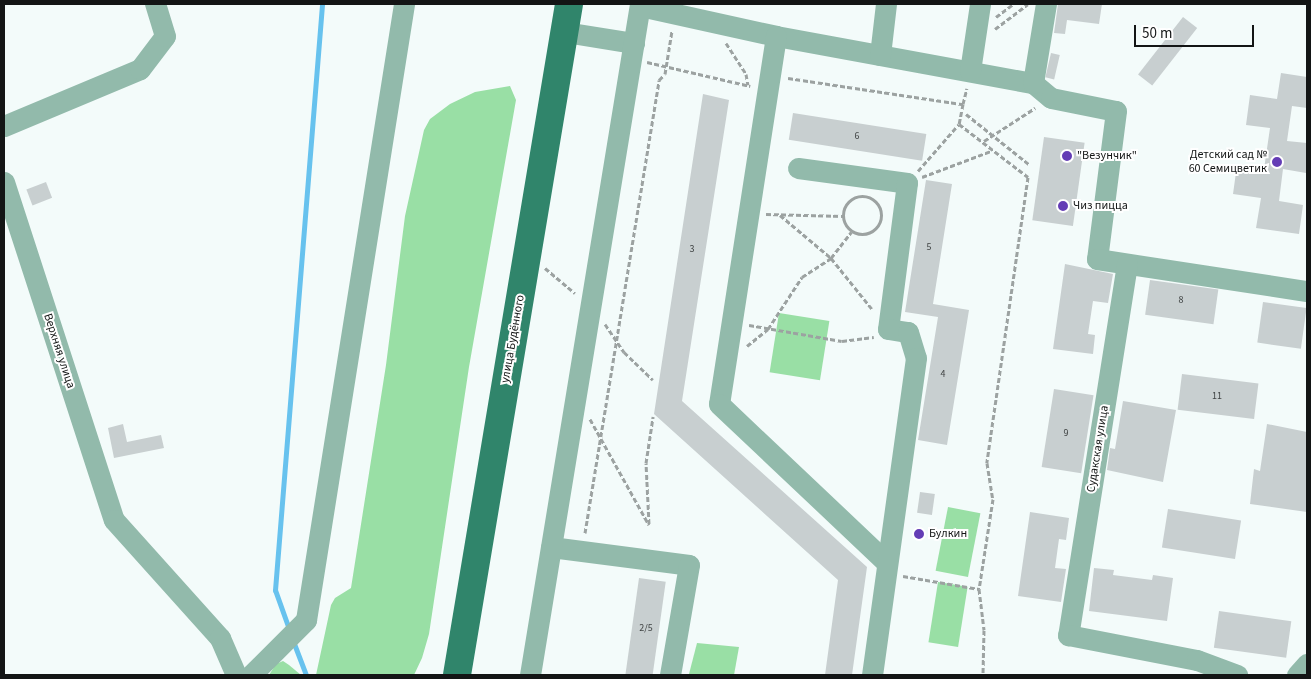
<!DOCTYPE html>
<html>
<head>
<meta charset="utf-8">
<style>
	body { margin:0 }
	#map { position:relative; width:1311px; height:679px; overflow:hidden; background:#f3fbfa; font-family:"Source Sans 3",sans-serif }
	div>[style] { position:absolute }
	.green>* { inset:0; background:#99dfa5; transform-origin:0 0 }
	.stream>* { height:5px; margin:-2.5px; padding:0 2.5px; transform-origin:2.5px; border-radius:2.5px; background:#67c2ee }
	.building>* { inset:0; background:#c8cfd0; transform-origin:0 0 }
	.path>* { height:3px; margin-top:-1.5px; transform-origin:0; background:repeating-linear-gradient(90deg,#9ca2a1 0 5px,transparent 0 7.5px) }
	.path>.ring { margin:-1.5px; padding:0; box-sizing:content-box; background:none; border:3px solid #9ca2a1; border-radius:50% }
	.minor>* { height:21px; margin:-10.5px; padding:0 10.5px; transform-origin:10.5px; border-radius:10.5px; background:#92baab }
	.major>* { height:28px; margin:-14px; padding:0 14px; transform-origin:14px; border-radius:14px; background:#30856b }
	.dots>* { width:14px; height:14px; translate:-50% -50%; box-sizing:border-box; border:2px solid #fff; border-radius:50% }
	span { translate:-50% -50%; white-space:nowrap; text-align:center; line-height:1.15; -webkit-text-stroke:4px #fff; paint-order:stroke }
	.number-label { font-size:10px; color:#404444 }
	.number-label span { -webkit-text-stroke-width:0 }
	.poi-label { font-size:12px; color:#131515 }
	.right { translate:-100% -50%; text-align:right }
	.left { translate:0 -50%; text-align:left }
	.street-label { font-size:12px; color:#131515 }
	.frame { position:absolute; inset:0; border:5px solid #131515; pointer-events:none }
	.scale { position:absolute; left:1134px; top:25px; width:120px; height:22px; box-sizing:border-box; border:2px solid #131515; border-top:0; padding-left:6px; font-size:15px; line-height:18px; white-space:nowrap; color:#131515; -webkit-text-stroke:4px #fff; paint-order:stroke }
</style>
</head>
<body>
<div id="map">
	<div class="green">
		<i style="clip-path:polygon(510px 86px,516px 100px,469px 367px,429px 634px,422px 658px,414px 675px,316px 675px,331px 605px,335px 598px,351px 588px,386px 365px,405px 216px,424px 130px,430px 119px,450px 104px,475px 92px)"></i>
		<i style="left:779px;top:313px;width:51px;height:60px;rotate:9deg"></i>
		<i style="left:948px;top:507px;width:33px;height:65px;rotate:11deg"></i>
		<i style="left:938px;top:582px;width:30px;height:61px;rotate:9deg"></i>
		<i style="clip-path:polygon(697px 643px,739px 647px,734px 675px,689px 674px)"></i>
		<i style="clip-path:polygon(283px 661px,289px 665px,301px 675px,269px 675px,276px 664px)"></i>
	</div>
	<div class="stream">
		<i style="left:289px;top:629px;width:41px;rotate:-109.7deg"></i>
		<i style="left:275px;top:590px;width:588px;rotate:-85.41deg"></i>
		<i style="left:293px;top:641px;width:36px;rotate:69deg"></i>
	</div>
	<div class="building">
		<i style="clip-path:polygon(1058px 4px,1102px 4px,1099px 24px,1067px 20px,1065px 34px,1054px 33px)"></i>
		<i style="left:1183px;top:17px;width:18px;height:73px;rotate:38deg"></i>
		<i style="left:1051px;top:53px;width:9px;height:25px;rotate:13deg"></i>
		<i style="clip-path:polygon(1281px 73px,1307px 77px,1307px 108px,1292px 106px,1287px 141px,1307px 143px,1306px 173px,1283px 169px,1279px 201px,1303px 205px,1299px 234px,1256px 228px,1261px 198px,1233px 194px,1237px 165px,1264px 169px,1270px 128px,1246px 125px,1250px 95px,1277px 99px)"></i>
		<i style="clip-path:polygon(703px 94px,729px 100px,682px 401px,867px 567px,852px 675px,825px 675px,838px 580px,654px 414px)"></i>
		<i style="left:793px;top:113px;width:135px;height:27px;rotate:9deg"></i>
		<i style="left:1044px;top:137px;width:41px;height:84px;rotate:8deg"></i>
		<i style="clip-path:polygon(926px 180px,952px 184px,933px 304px,969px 310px,947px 445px,918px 440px,938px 317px,905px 312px)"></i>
		<i style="left:46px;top:182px;width:17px;height:21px;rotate:69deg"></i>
		<i style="clip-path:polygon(1065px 264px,1113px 274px,1108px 303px,1093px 301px,1088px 334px,1095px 335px,1093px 354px,1053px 349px)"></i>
		<i style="left:1150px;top:280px;width:69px;height:35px;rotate:8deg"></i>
		<i style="left:1263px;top:302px;width:44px;height:41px;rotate:8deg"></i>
		<i style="left:1182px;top:374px;width:77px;height:36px;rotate:7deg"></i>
		<i style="left:1054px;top:389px;width:40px;height:79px;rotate:9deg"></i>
		<i style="clip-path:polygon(1123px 401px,1176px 410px,1163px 482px,1107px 470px,1110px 448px,1115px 449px)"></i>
		<i style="clip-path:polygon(123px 424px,127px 442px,161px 435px,164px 448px,114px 458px,108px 428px)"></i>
		<i style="clip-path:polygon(1267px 424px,1307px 432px,1307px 512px,1250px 504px,1254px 469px,1260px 471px)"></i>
		<i style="left:920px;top:492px;width:15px;height:21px;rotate:8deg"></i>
		<i style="left:1168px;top:509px;width:74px;height:39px;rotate:9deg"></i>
		<i style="clip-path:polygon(1030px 512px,1069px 518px,1066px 540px,1059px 539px,1055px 568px,1066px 569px,1061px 602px,1018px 596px)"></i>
		<i style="clip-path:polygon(1094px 568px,1114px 570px,1113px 575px,1152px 580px,1153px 575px,1173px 578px,1167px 621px,1089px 611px)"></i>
		<i style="left:639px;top:578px;width:27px;height:98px;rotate:8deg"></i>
		<i style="left:1219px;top:611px;width:73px;height:37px;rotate:8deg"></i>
	</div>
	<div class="path">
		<i style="left:996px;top:17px;width:21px;rotate:-37deg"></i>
		<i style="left:995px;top:29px;width:41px;rotate:-37.1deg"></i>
		<i style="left:726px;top:43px;width:37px;rotate:57deg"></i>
		<i style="left:746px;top:74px;width:11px;rotate:80deg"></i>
		<i style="left:647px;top:62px;width:106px;rotate:13.1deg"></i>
		<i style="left:788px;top:78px;width:177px;rotate:8.5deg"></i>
		<i style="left:963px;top:104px;width:16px;rotate:-76deg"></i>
		<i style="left:963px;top:104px;width:20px;rotate:101deg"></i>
		<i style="left:959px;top:124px;width:87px;rotate:37.5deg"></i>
		<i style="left:1028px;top:177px;width:289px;rotate:98.2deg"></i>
		<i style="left:987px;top:463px;width:36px;rotate:81deg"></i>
		<i style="left:993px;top:499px;width:91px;rotate:98.8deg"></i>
		<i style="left:979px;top:589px;width:41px;rotate:83deg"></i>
		<i style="left:984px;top:630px;width:45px;rotate:91.3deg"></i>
		<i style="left:966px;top:114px;width:82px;rotate:38.6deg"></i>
		<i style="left:984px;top:141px;width:61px;rotate:-32.9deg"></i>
		<i style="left:918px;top:171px;width:62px;rotate:-48.9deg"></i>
		<i style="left:922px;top:177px;width:74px;rotate:-20.6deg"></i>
		<i class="ring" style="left:843px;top:196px;width:35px;height:35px"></i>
		<i style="left:766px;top:214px;width:77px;rotate:1.5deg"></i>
		<i style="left:780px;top:215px;width:67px;rotate:40.1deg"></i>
		<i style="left:831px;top:258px;width:65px;rotate:51.2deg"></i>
		<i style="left:545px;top:268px;width:39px;rotate:40deg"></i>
		<i style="left:605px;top:324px;width:34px;rotate:56deg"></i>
		<i style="left:624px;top:352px;width:40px;rotate:44deg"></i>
		<i style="left:749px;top:325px;width:94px;rotate:9.8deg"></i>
		<i style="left:842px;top:341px;width:32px;rotate:-7deg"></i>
		<i style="left:747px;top:346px;width:27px;rotate:-39deg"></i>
		<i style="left:768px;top:329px;width:62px;rotate:-56.8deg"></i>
		<i style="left:802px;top:277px;width:35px;rotate:-33deg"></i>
		<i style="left:831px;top:258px;width:33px;rotate:-52deg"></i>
		<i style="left:590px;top:419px;width:121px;rotate:60.9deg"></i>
		<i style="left:649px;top:524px;width:61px;rotate:-92.8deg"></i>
		<i style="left:646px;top:463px;width:47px;rotate:-81.3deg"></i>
		<i style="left:585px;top:533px;width:459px;rotate:-80.7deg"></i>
		<i style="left:659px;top:80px;width:8px;rotate:-45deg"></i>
		<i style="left:665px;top:74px;width:44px;rotate:-80.8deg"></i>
		<i style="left:903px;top:576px;width:77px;rotate:9.7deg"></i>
	</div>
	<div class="minor">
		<i style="left:640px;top:6px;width:139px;rotate:12.4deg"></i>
		<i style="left:776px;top:36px;width:261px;rotate:10.4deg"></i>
		<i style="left:1033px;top:83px;width:23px;rotate:40deg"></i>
		<i style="left:1051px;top:98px;width:66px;rotate:11.3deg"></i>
		<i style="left:1116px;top:111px;width:149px;rotate:97.3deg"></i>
		<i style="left:1097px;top:259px;width:212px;rotate:8.7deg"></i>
		<i style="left:565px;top:32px;width:70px;rotate:9.1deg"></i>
		<i style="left:776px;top:36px;width:372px;rotate:98.8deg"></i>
		<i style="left:719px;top:404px;width:230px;rotate:43.4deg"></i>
		<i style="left:880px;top:55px;width:51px;rotate:-83.3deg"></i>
		<i style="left:970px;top:71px;width:68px;rotate:-81.5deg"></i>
		<i style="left:1033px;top:83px;width:80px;rotate:-80.7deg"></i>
		<i style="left:4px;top:126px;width:147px;rotate:-22.7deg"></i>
		<i style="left:140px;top:69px;width:41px;rotate:-52.9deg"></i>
		<i style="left:165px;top:36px;width:34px;rotate:-107deg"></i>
		<i style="left:798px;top:168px;width:110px;rotate:7.8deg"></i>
		<i style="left:907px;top:183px;width:147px;rotate:97.4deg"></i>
		<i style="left:888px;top:329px;width:20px;rotate:9deg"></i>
		<i style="left:908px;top:332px;width:27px;rotate:73deg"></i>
		<i style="left:916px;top:358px;width:320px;rotate:97.9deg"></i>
		<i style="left:4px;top:182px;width:355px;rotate:72deg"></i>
		<i style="left:114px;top:520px;width:159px;rotate:48.1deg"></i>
		<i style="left:220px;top:638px;width:40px;rotate:66.6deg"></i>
		<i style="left:1127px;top:264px;width:376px;rotate:99deg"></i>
		<i style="left:1068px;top:635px;width:131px;rotate:11deg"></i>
		<i style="left:1197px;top:660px;width:43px;rotate:20.6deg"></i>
		<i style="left:551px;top:547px;width:139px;rotate:7.4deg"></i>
		<i style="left:689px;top:565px;width:112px;rotate:99.8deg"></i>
		<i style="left:251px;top:675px;width:78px;rotate:-45deg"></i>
		<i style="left:306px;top:620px;width:624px;rotate:-80.96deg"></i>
		<i style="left:530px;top:675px;width:680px;rotate:-80.69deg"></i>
		<i style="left:1297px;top:675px;width:15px;rotate:-48deg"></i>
	</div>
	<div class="major">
		<i style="left:457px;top:675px;width:680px;rotate:-80.52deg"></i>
	</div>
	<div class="dots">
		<i style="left:1067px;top:156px;background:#643db5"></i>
		<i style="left:1277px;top:162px;background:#643db5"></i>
		<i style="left:1063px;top:206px;background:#643db5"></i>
		<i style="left:919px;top:534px;background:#643db5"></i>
	</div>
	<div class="number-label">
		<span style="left:857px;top:137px">6</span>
		<span style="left:929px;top:248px">5</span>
		<span style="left:692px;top:250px">3</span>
		<span style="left:1181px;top:301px">8</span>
		<span style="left:943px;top:375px">4</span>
		<span style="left:1217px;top:397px">11</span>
		<span style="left:1066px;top:434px">9</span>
		<span style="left:646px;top:629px">2/5</span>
	</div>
	<div class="poi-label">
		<span class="right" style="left:1267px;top:162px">Детский сад №<br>60 Семицветик</span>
		<span class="left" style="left:1077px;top:156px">"Везунчик"</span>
		<span class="left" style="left:1073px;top:206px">Чиз пицца</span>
		<span class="left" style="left:929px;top:534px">Булкин</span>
	</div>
	<div class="street-label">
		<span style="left:513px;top:339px;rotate:-80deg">улица Будённого</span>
		<span style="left:59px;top:351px;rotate:72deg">Верхняя улица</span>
		<span style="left:1098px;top:449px;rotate:-81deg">Судакская улица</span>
	</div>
	<div class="frame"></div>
	<div class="scale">50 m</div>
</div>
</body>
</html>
